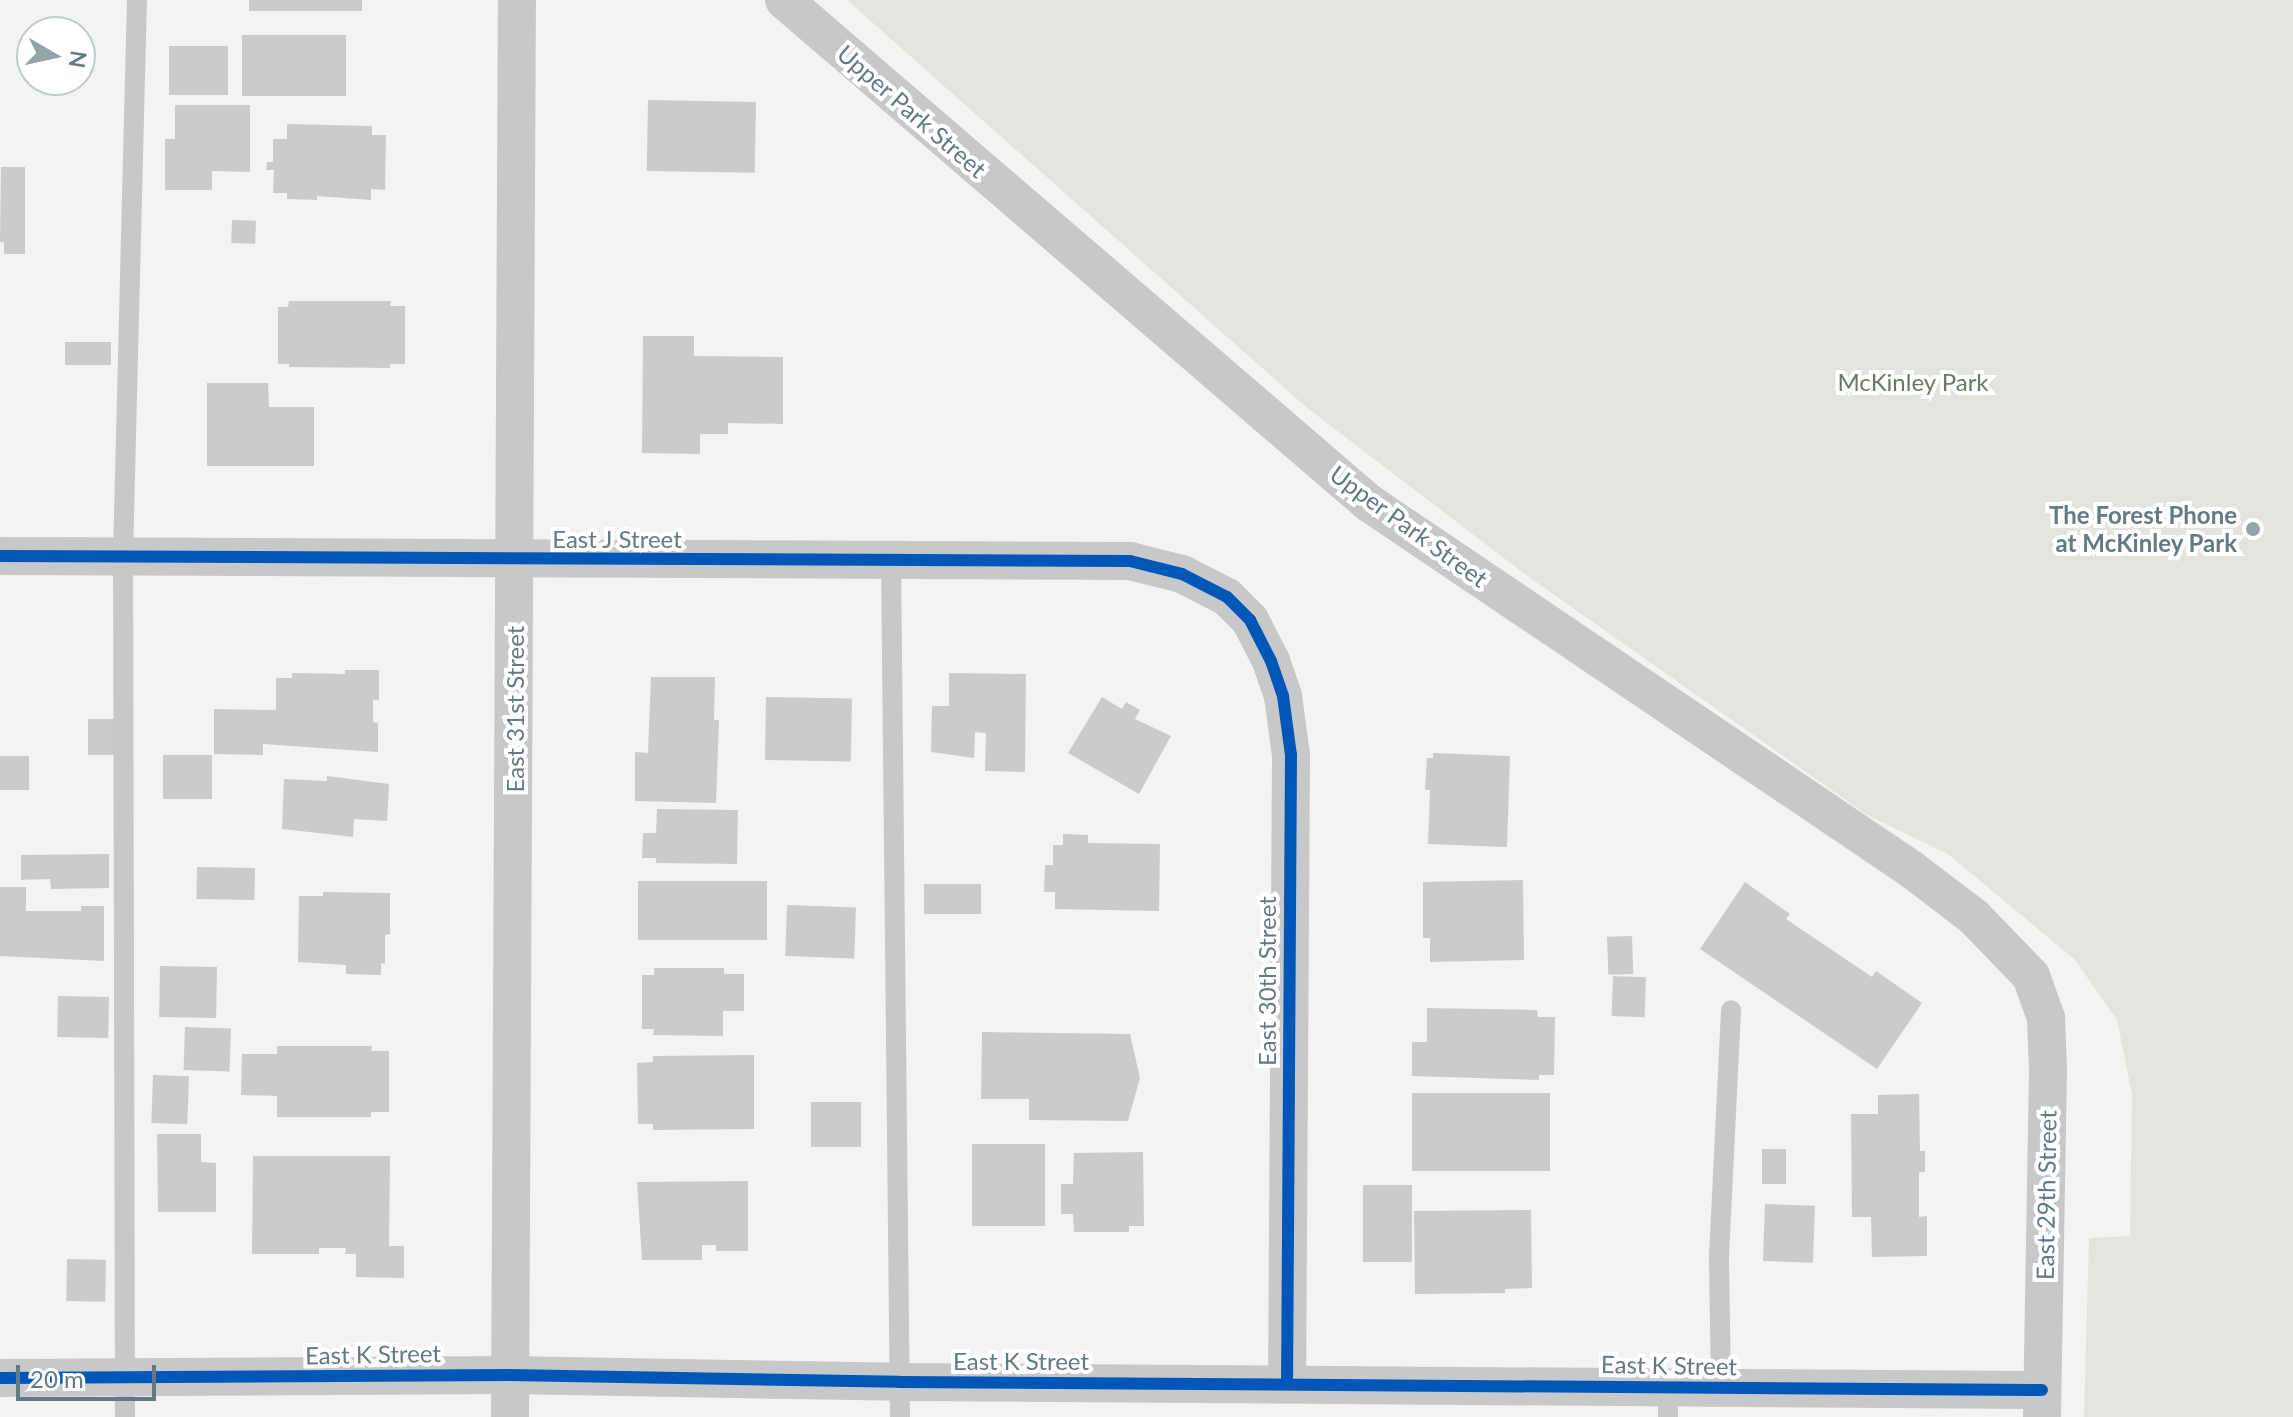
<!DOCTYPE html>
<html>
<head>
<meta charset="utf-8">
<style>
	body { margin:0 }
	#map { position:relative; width:2293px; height:1417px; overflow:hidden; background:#f3f3f1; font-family:Lato,sans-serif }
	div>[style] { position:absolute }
	.green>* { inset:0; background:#e2e5de }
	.building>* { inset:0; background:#cacccc; transform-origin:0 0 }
	.service>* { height:20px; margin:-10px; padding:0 10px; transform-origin:10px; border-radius:10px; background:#c7c8c9 }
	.minor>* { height:38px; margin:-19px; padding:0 19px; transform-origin:19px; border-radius:19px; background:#c7c8c9 }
	.cycleway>* { height:12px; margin:-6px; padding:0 6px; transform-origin:6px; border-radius:6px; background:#0057b8 }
	.dots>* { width:22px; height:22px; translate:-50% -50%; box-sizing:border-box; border:4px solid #fff; border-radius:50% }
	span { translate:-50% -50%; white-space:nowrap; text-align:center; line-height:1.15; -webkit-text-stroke:8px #fff; paint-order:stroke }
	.street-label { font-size:24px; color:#627a82 }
	.park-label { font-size:24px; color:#6b7961 }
	.poi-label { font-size:24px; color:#627a82; font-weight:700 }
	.right { translate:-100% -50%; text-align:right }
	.north { position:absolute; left:16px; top:16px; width:80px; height:80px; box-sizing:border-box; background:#fff; border:2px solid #c0cacd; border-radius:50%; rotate:99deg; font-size:22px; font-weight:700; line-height:32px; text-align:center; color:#627a82 }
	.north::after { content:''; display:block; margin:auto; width:28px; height:36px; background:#95a4a9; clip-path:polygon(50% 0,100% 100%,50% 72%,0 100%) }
	.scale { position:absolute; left:16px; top:1365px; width:140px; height:36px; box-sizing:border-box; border:4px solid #627a82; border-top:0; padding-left:10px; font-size:24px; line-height:28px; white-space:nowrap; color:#627a82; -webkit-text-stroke:6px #fff; paint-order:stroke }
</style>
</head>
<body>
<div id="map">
	<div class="green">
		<i style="clip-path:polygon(847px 0,2293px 0,2293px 1417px,2084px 1417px,2089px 1238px,2130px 1236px,2132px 1094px,2117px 1020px,2075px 960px,1948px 854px,1867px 815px,1526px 575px,1306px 407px)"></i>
	</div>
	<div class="building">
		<i style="left:249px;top:0;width:113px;height:11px"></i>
		<i style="left:242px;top:35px;width:104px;height:61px"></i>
		<i style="left:228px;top:46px;width:49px;height:59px;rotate:90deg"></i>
		<i style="left:648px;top:100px;width:108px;height:71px;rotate:1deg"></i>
		<i style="clip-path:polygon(175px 105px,250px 105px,250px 172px,212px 171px,212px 190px,165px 190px,165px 139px,175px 139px)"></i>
		<i style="clip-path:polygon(287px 124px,372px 126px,372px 135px,386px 135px,385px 190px,371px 189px,371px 200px,317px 196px,317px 200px,287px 199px,287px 193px,273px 193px,274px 170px,266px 170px,267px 162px,273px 162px,273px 139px,287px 139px)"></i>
		<i style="clip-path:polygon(1px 167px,25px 167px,25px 254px,4px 254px,4px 242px,0 242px)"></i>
		<i style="left:232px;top:220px;width:24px;height:23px;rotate:2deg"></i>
		<i style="clip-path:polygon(289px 301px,391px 301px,390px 306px,405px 306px,405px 364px,390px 364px,390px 368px,289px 367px,289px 364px,278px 364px,278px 307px,288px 307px)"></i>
		<i style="clip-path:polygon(643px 336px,694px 336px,694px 356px,783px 357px,783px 424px,728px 423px,728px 434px,700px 434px,700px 454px,642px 453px)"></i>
		<i style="left:111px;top:342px;width:23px;height:46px;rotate:90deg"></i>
		<i style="clip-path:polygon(207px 383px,268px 383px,269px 407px,314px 407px,314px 466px,207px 466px)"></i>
		<i style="clip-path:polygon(345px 670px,379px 670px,379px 700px,373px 700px,373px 722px,378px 723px,378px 752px,263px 744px,263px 755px,214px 754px,214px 709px,276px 710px,276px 678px,292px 678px,292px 673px,345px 674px)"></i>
		<i style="clip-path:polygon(949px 673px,1026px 674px,1025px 772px,985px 771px,986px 733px,975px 732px,974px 758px,931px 752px,932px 706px,949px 706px)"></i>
		<i style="clip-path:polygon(651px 677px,715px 677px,714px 720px,719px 720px,716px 803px,635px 801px,635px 752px,648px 753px)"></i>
		<i style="left:766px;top:697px;width:86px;height:63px;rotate:1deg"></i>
		<i style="clip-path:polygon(1102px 697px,1122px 709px,1126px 702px,1140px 710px,1135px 719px,1171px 736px,1139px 794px,1068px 753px)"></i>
		<i style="left:88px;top:719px;width:27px;height:36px"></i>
		<i style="clip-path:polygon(1433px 753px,1510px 756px,1507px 847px,1428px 844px,1430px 790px,1425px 790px,1427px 758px,1433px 758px)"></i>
		<i style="left:163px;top:755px;width:49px;height:44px"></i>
		<i style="left:0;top:756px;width:29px;height:34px"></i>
		<i style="clip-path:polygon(327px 776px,389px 784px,387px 821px,354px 819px,353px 837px,282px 829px,284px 779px,327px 781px)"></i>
		<i style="clip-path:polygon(657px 809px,738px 810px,737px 864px,656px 863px,656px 858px,642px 858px,643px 833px,656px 833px)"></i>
		<i style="clip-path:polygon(1063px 834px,1088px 835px,1088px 843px,1160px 844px,1159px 911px,1055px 909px,1055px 892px,1044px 892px,1045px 865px,1053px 865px,1053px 845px,1063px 845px)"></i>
		<i style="clip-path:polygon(109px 854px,109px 888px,51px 889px,50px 879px,21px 880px,21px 855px)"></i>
		<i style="left:197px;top:867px;width:58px;height:32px;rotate:1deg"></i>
		<i style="clip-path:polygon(1523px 880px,1524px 960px,1430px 962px,1430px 938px,1423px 938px,1423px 882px)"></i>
		<i style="left:638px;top:881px;width:129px;height:59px"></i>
		<i style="clip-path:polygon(1745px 882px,1790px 914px,1786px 919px,1872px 977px,1876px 971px,1922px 1003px,1877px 1069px,1700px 949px)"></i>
		<i style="left:924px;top:884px;width:57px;height:30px"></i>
		<i style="clip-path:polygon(0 887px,26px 887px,26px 911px,81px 911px,81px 906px,104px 906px,104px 961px,0 956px)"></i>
		<i style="clip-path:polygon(323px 892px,390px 893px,390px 934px,385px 935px,385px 964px,381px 963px,381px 975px,346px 974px,346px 965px,298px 962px,299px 896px,323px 896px)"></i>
		<i style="left:787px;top:905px;width:69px;height:51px;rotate:2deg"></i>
		<i style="left:1632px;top:936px;width:38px;height:25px;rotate:88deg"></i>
		<i style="left:160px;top:966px;width:57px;height:51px;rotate:1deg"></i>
		<i style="clip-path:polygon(654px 968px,724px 968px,724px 974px,744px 974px,744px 1011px,723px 1011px,723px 1036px,653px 1035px,654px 1029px,642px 1029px,642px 975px,654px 975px)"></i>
		<i style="left:1613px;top:976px;width:33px;height:40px;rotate:2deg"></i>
		<i style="left:58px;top:996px;width:51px;height:41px;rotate:1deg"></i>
		<i style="clip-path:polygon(1427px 1008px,1537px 1010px,1538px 1017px,1555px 1017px,1554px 1075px,1539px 1075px,1539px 1080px,1412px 1076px,1412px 1042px,1427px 1042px)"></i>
		<i style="left:185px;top:1027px;width:46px;height:43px;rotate:2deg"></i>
		<i style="clip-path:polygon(982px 1032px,1130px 1034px,1140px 1078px,1128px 1121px,1029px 1120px,1029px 1099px,981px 1099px)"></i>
		<i style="clip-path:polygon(277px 1046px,372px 1046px,371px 1051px,389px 1051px,389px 1112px,371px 1112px,371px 1117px,277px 1117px,277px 1096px,241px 1095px,242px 1054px,277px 1054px)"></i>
		<i style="clip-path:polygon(754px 1055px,754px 1129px,653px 1130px,653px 1124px,638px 1124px,637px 1063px,653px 1062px,653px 1056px)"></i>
		<i style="left:153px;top:1075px;width:36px;height:48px;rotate:2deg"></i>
		<i style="left:1412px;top:1093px;width:138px;height:78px"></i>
		<i style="clip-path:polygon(1919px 1094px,1920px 1151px,1925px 1151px,1925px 1172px,1919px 1172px,1919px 1217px,1927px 1216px,1927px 1256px,1872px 1257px,1871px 1217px,1852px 1217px,1851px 1114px,1878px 1114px,1878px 1095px)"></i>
		<i style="left:811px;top:1102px;width:50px;height:45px"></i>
		<i style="clip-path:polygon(157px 1134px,201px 1134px,201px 1162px,216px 1163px,216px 1212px,158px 1212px)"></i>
		<i style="left:972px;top:1144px;width:73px;height:82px"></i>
		<i style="left:1762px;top:1149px;width:24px;height:35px"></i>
		<i style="clip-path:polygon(1143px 1152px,1144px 1226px,1129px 1226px,1129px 1232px,1074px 1232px,1073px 1214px,1061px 1214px,1061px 1184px,1073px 1184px,1074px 1153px)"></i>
		<i style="clip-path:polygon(253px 1156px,390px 1156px,389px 1246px,404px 1246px,404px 1278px,356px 1277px,356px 1254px,345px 1254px,346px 1248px,319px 1248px,319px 1254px,252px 1254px)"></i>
		<i style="clip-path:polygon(748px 1181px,748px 1251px,716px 1251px,716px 1245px,702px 1245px,702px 1260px,642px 1260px,637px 1182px)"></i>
		<i style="left:1363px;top:1185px;width:49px;height:77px"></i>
		<i style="left:1765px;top:1204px;width:50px;height:57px;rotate:2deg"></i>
		<i style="clip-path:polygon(1531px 1210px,1532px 1288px,1505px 1289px,1505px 1293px,1415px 1294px,1414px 1211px)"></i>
		<i style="left:67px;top:1259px;width:39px;height:42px;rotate:1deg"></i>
	</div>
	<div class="service">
		<i style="left:891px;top:560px;width:857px;rotate:89.4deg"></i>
		<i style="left:1721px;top:1388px;width:132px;rotate:-90.9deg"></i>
		<i style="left:1719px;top:1256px;width:246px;rotate:-87.2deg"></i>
		<i style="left:125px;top:1417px;width:862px;rotate:-90.13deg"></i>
		<i style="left:123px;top:555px;width:555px;rotate:-88.56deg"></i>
		<i style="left:1668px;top:1417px;width:30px;rotate:-90deg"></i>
	</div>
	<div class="minor">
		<i style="left:784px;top:0;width:772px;rotate:40.69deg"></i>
		<i style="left:1369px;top:503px;width:654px;rotate:34.03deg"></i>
		<i style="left:1911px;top:869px;width:79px;rotate:37.3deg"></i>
		<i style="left:1974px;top:917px;width:82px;rotate:46deg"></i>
		<i style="left:2031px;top:976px;width:45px;rotate:70.3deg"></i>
		<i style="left:2046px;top:1018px;width:53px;rotate:87.8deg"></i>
		<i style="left:2048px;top:1071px;width:346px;rotate:91deg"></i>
		<i style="left:0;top:556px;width:1130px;rotate:0.25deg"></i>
		<i style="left:1130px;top:561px;width:54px;rotate:14deg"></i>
		<i style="left:1182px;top:574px;width:51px;rotate:27.1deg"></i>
		<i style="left:1227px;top:597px;width:33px;rotate:45deg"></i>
		<i style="left:1250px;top:620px;width:46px;rotate:62.9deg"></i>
		<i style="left:1271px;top:661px;width:37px;rotate:71deg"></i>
		<i style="left:1283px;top:696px;width:60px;rotate:82.3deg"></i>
		<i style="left:1291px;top:755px;width:628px;rotate:90.36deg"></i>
		<i style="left:0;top:1378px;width:509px;rotate:-0.34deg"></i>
		<i style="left:509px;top:1375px;width:390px;rotate:1deg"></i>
		<i style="left:899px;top:1382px;width:1143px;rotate:0.4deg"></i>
		<i style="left:510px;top:1417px;width:1417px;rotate:-89.72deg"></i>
	</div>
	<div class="cycleway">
		<i style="left:0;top:556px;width:1130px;rotate:0.25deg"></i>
		<i style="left:1130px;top:561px;width:54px;rotate:14deg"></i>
		<i style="left:1182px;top:574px;width:51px;rotate:27.1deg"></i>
		<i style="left:1227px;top:597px;width:33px;rotate:45deg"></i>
		<i style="left:1250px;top:620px;width:46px;rotate:62.9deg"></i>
		<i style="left:1271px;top:661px;width:37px;rotate:71deg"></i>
		<i style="left:1283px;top:696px;width:60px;rotate:82.3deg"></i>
		<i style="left:1291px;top:755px;width:628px;rotate:90.36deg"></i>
		<i style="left:0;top:1378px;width:509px;rotate:-0.34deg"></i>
		<i style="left:509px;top:1375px;width:390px;rotate:1deg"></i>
		<i style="left:899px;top:1382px;width:1143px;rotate:0.4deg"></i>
	</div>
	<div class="dots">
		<i style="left:2253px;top:529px;background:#95a4a9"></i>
	</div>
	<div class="street-label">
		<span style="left:912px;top:111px;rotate:41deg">Upper Park Street</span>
		<span style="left:1409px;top:526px;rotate:36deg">Upper Park Street</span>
		<span style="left:617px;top:539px">East J Street</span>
		<span style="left:515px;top:709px;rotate:-90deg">East 31st Street</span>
		<span style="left:1267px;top:981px;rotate:-90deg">East 30th Street</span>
		<span style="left:2046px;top:1195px;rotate:-89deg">East 29th Street</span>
		<span style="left:373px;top:1354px;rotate:-1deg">East K Street</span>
		<span style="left:1021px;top:1361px">East K Street</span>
		<span style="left:1669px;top:1365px;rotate:1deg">East K Street</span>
	</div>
	<div class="park-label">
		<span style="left:1913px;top:382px">McKinley Park</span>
	</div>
	<div class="poi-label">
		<span class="right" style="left:2237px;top:529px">The Forest Phone<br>at McKinley Park</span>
	</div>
	<div class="north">N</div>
	<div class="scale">20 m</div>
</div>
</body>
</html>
